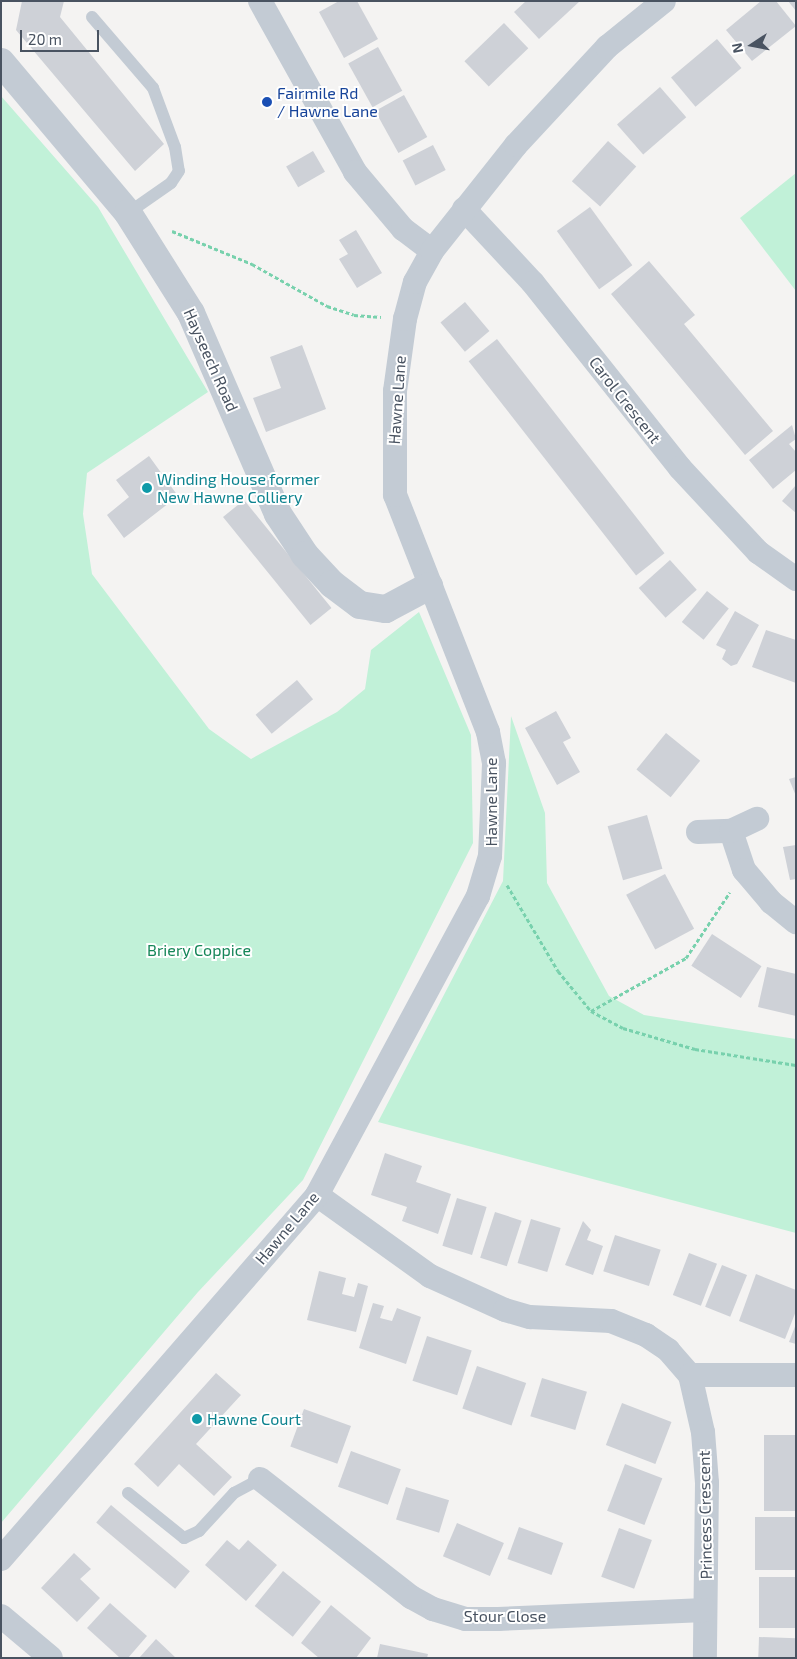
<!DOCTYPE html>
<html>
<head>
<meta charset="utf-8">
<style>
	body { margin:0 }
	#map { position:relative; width:797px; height:1659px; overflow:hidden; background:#f4f3f2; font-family:"Exo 2",sans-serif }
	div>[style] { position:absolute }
	.green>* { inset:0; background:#c1f1d8 }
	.building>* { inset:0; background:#ced1d7; transform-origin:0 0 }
	.path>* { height:3px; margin-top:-1.5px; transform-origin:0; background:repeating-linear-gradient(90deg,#78d1ad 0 4px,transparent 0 6.5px) }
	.service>* { height:12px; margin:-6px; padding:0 6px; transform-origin:6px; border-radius:6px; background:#c3cbd4 }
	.minor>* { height:24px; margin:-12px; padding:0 12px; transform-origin:12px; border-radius:12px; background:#c3cbd4 }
	.tertiary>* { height:28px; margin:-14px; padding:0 14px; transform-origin:14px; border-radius:14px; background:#c3cbd4 }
	.dots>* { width:14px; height:14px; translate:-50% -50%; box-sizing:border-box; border:2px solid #fff; border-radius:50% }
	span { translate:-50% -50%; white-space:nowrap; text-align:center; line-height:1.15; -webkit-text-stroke:4px #fff; paint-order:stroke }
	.transit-label { font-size:16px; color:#164399 }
	.left { translate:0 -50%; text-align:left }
	.street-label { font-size:16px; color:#495361 }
	.culture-label { font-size:16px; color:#0d838f }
	.park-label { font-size:16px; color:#158658 }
	.frame { position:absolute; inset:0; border:2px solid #495361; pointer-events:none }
	.north { position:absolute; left:727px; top:20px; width:50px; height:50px; -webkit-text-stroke:4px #fff; paint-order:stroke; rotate:259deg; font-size:14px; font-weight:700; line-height:20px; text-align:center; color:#495361 }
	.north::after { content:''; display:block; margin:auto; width:18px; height:22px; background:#495361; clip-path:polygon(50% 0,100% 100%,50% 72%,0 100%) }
	.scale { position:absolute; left:20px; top:30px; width:79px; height:22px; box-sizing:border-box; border:2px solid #495361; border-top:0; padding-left:6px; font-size:15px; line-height:18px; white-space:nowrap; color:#495361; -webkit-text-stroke:4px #fff; paint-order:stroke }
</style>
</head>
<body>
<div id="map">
	<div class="green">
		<i style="clip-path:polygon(1px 96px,98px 207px,208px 392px,87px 473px,83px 514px,92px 574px,209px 729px,251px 759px,337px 712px,365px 689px,371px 650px,419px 612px,471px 735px,473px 843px,303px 1180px,198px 1292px,1px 1523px)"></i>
		<i style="clip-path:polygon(796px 173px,796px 291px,740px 218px)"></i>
		<i style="clip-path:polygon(511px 716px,545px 813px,547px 883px,609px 996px,644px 1015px,796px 1039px,796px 1233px,378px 1122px,503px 881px)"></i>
	</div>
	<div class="building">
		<i style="clip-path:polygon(22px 1px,64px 1px,60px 17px,164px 144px,135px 171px,16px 30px)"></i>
		<i style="clip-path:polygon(339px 1px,357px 1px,378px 39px,344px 58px,319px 12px)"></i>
		<i style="clip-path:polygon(526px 1px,580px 1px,539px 39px,514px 12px)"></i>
		<i style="clip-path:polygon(761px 1px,776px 1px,796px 26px,752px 61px,726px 30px)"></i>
		<i style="clip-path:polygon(788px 1px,796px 1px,796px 11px)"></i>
		<i style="left:504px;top:23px;width:35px;height:55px;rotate:46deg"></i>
		<i style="left:717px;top:39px;width:38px;height:60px;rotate:50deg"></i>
		<i style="left:378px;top:47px;width:50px;height:34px;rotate:61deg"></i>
		<i style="left:660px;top:87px;width:40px;height:57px;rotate:49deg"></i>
		<i style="left:404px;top:95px;width:48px;height:33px;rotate:61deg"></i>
		<i style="left:608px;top:141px;width:38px;height:54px;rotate:42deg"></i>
		<i style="left:433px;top:145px;width:28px;height:34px;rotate:63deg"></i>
		<i style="left:313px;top:151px;width:24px;height:31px;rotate:60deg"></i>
		<i style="left:590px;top:207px;width:72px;height:41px;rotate:54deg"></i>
		<i style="clip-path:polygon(356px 230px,382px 273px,357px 288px,339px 259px,348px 254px,339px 240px)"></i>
		<i style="clip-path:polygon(649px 261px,695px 315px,684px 324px,773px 431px,745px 455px,611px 294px)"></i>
		<i style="left:465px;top:302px;width:38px;height:32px;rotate:50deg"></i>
		<i style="left:497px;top:339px;width:272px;height:36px;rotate:52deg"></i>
		<i style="clip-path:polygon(302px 345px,326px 409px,266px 432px,253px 398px,281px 388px,270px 357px)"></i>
		<i style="clip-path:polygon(792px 425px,796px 439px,789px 444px,796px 452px,796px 470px,773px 489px,749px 460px)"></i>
		<i style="clip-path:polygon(149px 456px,178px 496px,124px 538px,107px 515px,129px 497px,116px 480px)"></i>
		<i style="clip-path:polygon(796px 485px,796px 513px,782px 501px)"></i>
		<i style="left:244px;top:500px;width:139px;height:27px;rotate:51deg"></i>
		<i style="left:670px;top:560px;width:40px;height:42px;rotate:48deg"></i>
		<i style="left:707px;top:591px;width:28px;height:40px;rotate:39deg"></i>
		<i style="clip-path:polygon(735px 611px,759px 625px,737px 664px,731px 666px,722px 659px,726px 650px,716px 645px)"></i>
		<i style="clip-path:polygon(766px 630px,796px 640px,796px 683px,752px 667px)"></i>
		<i style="left:297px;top:680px;width:25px;height:54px;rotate:50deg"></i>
		<i style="clip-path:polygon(556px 711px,571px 738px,563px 742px,580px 772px,557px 785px,525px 728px)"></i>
		<i style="left:666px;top:733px;width:44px;height:47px;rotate:39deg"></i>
		<i style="clip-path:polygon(796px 777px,796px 796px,789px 779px)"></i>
		<i style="left:647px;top:815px;width:56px;height:41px;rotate:74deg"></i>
		<i style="clip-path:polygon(796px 845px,796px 879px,790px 880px,783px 847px)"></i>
		<i style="left:665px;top:874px;width:62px;height:44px;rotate:62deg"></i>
		<i style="left:712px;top:934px;width:59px;height:38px;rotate:33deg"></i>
		<i style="clip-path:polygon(767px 967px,796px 974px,796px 1016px,758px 1007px)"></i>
		<i style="clip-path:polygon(385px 1153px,422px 1166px,416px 1182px,451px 1194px,438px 1234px,402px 1221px,407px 1207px,371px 1195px)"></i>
		<i style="left:457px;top:1198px;width:31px;height:50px;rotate:17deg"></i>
		<i style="left:495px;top:1212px;width:28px;height:48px;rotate:18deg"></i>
		<i style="left:531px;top:1219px;width:31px;height:46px;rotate:17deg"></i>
		<i style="clip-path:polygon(583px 1221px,591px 1230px,587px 1240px,603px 1246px,593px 1275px,565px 1265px)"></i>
		<i style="left:615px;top:1235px;width:48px;height:38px;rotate:18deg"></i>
		<i style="left:689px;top:1253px;width:30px;height:45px;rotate:21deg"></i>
		<i style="left:722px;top:1265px;width:27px;height:45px;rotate:22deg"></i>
		<i style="clip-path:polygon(319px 1271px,346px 1278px,342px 1294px,354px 1297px,358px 1283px,368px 1286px,356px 1332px,307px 1320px)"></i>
		<i style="clip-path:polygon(756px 1274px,796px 1290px,796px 1311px,785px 1339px,739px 1321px)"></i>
		<i style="clip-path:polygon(373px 1303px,384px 1306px,380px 1318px,392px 1321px,397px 1308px,421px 1317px,406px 1364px,359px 1348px)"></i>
		<i style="clip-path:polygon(796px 1324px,796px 1344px,789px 1342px)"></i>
		<i style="left:427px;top:1336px;width:47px;height:47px;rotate:18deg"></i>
		<i style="left:477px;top:1366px;width:52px;height:45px;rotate:19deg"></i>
		<i style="clip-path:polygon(216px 1373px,241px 1395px,196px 1444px,232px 1477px,214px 1496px,179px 1464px,158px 1487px,134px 1464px)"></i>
		<i style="left:542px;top:1378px;width:47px;height:40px;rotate:17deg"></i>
		<i style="left:622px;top:1403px;width:53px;height:45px;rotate:21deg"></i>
		<i style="left:304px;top:1409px;width:50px;height:40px;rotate:20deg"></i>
		<i style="left:764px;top:1435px;width:32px;height:76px"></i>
		<i style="left:351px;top:1451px;width:53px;height:38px;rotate:20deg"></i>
		<i style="left:625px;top:1464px;width:40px;height:50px;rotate:21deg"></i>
		<i style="left:406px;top:1487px;width:45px;height:34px;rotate:17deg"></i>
		<i style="left:111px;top:1505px;width:103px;height:23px;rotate:40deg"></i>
		<i style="left:755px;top:1517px;width:41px;height:53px"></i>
		<i style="left:457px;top:1523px;width:51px;height:36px;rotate:23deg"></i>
		<i style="left:519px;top:1527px;width:47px;height:34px;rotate:20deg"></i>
		<i style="left:619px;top:1528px;width:35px;height:52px;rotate:20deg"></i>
		<i style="clip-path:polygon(227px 1540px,239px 1550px,248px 1540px,277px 1565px,246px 1601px,205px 1565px)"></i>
		<i style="clip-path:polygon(74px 1553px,91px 1569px,80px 1579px,100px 1598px,77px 1622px,41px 1588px)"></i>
		<i style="left:283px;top:1571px;width:49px;height:45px;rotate:39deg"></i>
		<i style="left:759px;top:1577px;width:37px;height:51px"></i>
		<i style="clip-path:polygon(110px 1603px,147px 1636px,128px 1658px,120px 1658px,87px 1628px)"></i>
		<i style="clip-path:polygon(331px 1605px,371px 1638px,356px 1658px,319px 1658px,301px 1643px)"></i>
		<i style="left:759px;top:1637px;width:37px;height:21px;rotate:2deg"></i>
		<i style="clip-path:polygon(156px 1639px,176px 1658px,139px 1658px)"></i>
		<i style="clip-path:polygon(380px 1644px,428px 1654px,427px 1658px,377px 1658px)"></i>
	</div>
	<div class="path">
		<i style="left:172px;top:231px;width:87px;rotate:22.4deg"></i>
		<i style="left:252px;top:264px;width:86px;rotate:29.2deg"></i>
		<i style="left:327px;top:306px;width:28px;rotate:18deg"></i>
		<i style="left:354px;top:315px;width:27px;rotate:4deg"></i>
		<i style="left:507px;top:885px;width:100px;rotate:59.3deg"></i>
		<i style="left:558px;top:971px;width:52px;rotate:50.5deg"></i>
		<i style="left:591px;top:1011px;width:36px;rotate:28deg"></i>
		<i style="left:623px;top:1028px;width:75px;rotate:16.3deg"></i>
		<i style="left:695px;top:1049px;width:102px;rotate:9deg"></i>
		<i style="left:591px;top:1011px;width:109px;rotate:-29.2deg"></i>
		<i style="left:686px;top:958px;width:79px;rotate:-56.3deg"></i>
	</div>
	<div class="service">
		<i style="left:92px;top:17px;width:94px;rotate:49.3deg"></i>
		<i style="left:153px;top:88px;width:63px;rotate:69.6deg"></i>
		<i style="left:175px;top:147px;width:24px;rotate:81deg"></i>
		<i style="left:179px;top:171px;width:14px;rotate:124deg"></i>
		<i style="left:171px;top:183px;width:52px;rotate:145.1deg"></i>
		<i style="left:128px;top:1493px;width:72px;rotate:38.8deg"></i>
		<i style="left:184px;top:1538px;width:17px;rotate:-25deg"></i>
		<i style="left:199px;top:1531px;width:52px;rotate:-47.4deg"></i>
		<i style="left:234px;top:1493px;width:30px;rotate:-28deg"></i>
	</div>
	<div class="minor">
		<i style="left:260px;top:1px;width:196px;rotate:60.9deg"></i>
		<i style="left:355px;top:172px;width:75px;rotate:49.9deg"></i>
		<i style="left:403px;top:229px;width:36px;rotate:37deg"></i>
		<i style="left:464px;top:209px;width:101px;rotate:47deg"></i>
		<i style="left:533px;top:283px;width:236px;rotate:51.5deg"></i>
		<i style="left:680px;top:468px;width:115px;rotate:47.1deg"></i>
		<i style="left:758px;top:552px;width:47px;rotate:35.4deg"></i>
		<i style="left:731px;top:831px;width:41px;rotate:71.6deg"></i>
		<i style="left:744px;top:870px;width:42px;rotate:49.8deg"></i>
		<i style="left:771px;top:902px;width:32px;rotate:39deg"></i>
		<i style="left:698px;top:832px;width:33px;rotate:-2deg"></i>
		<i style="left:731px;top:831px;width:29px;rotate:-25deg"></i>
		<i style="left:317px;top:1195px;width:139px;rotate:35.6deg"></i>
		<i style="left:430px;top:1276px;width:82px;rotate:24.4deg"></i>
		<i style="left:505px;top:1310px;width:26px;rotate:16deg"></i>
		<i style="left:530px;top:1317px;width:81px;rotate:2.8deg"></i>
		<i style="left:611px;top:1321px;width:38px;rotate:22deg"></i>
		<i style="left:646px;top:1335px;width:27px;rotate:34deg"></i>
		<i style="left:668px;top:1350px;width:33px;rotate:49deg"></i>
		<i style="left:690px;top:1375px;width:58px;rotate:77.2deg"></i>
		<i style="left:703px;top:1432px;width:51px;rotate:85.5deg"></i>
		<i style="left:707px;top:1483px;width:175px;rotate:90.7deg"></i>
		<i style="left:690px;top:1375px;width:106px"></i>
		<i style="left:260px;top:1479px;width:192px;rotate:38deg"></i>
		<i style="left:411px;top:1597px;width:25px;rotate:29deg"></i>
		<i style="left:433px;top:1609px;width:34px;rotate:17deg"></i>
		<i style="left:466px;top:1619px;width:32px"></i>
		<i style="left:498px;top:1619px;width:207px;rotate:-2.5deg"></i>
		<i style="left:1px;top:1559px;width:482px;rotate:-49deg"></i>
		<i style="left:317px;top:1195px;width:340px;rotate:-61.7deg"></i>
		<i style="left:478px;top:896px;width:42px;rotate:-73.3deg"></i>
		<i style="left:490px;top:856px;width:93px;rotate:-87.5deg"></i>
		<i style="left:494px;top:763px;width:32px;rotate:-101deg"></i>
		<i style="left:488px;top:732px;width:255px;rotate:-111.4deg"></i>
		<i style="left:395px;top:495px;width:104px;rotate:-90deg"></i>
		<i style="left:395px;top:391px;width:73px;rotate:-82.1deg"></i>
		<i style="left:405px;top:319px;width:38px;rotate:-75deg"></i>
		<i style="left:415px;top:282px;width:35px;rotate:-61deg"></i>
		<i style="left:432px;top:251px;width:135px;rotate:-51.6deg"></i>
		<i style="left:516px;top:145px;width:134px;rotate:-47.1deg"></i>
		<i style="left:607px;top:47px;width:73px;rotate:-38.9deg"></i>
		<i style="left:1px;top:1616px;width:65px;rotate:40deg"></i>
	</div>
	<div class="tertiary">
		<i style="left:1px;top:62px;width:197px;rotate:49.9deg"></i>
		<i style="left:128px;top:213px;width:118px;rotate:57.8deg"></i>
		<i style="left:191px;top:313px;width:219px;rotate:66.6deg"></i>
		<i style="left:278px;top:514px;width:49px;rotate:56.6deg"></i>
		<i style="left:305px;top:555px;width:40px;rotate:47deg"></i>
		<i style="left:332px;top:584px;width:35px;rotate:37deg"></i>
		<i style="left:360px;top:605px;width:26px;rotate:9deg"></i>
		<i style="left:386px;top:609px;width:49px;rotate:-28.1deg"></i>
	</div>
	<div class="dots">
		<i style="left:267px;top:102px;background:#1a4fb4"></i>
		<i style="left:147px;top:488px;background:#0f9aa8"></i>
		<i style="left:197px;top:1419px;background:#0f9aa8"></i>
	</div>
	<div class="transit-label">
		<span class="left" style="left:277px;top:102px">Fairmile Rd<br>/ Hawne Lane</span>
	</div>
	<div class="street-label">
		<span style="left:211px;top:360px;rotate:66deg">Hayseech Road</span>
		<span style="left:397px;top:400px;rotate:-86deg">Hawne Lane</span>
		<span style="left:625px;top:400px;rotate:52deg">Carol Crescent</span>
		<span style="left:491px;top:802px;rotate:-90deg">Hawne Lane</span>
		<span style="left:287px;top:1228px;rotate:-50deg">Hawne Lane</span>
		<span style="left:705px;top:1515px;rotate:-91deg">Princess Crescent</span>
		<span style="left:505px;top:1616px">Stour Close</span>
	</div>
	<div class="culture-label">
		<span class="left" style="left:157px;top:488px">Winding House former<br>New Hawne Colliery</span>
		<span class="left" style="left:207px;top:1419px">Hawne Court</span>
	</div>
	<div class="park-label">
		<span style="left:199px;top:950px">Briery Coppice</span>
	</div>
	<div class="frame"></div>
	<div class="north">N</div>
	<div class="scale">20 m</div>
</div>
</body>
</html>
